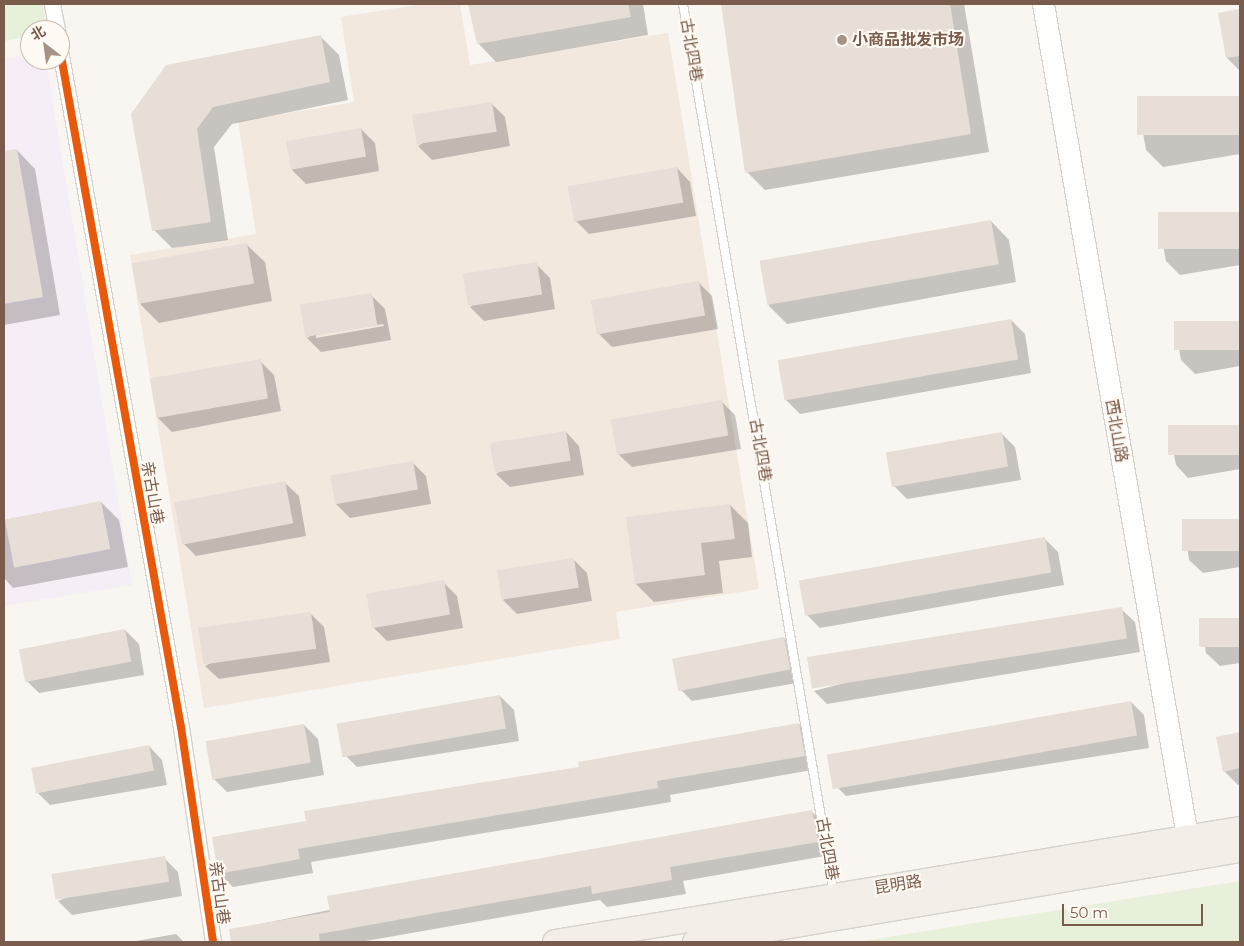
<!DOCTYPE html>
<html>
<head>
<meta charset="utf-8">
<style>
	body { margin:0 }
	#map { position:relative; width:1244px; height:946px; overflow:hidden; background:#f9f5f0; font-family:Montserrat,"Noto Sans SC",sans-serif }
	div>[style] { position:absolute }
	.residential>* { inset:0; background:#f2e8de }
	.education>* { inset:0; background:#f6eef6 }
	.green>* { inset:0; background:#e7f0db }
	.shadow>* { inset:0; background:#0003 }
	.building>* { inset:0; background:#e6ded7; transform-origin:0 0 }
	.roads { filter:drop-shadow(1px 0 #d7d1cb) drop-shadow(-1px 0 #d7d1cb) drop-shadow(0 1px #d7d1cb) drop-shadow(0 -1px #d7d1cb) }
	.lane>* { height:8px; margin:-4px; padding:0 4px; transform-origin:4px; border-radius:4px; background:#fefefd }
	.street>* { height:15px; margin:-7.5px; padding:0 7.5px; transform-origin:7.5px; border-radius:7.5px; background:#fefefd }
	.secondary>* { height:21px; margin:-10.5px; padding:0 10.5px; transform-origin:10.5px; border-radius:10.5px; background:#fefefd }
	.primary>* { height:24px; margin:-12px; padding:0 12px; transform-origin:12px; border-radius:12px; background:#f3eee8 }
	.cycleway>* { height:8px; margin:-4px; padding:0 4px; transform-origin:4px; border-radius:4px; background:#e8590c }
	.dots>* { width:14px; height:14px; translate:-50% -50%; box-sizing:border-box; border:2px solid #fffaf3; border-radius:50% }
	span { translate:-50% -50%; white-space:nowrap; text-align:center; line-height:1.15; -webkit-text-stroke:4px #fffaf3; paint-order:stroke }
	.poi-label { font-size:16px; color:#7a5c4d; font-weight:700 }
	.left { translate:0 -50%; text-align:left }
	.street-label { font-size:16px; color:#7a5c4d }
	.frame { position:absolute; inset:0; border:5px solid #7a5c4d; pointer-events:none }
	.north { position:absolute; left:20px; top:20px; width:50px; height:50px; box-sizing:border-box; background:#fffaf3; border:1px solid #cabbb1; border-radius:50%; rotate:330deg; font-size:14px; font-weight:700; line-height:20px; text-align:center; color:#7a5c4d }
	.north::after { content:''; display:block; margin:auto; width:18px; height:22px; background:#a69286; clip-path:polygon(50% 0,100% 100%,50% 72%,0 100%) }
	.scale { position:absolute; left:1062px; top:904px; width:141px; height:22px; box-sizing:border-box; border:2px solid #7a5c4d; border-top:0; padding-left:6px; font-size:15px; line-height:18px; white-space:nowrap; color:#7a5c4d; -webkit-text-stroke:4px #fffaf3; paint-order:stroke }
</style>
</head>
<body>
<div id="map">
	<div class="residential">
		<i style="clip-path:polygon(423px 4px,460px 4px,470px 65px,668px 33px,759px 589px,616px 612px,620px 639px,204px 708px,130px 255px,256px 234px,238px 121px,354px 102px,341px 17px)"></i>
	</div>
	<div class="education">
		<i style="clip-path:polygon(30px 54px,30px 60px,46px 60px,132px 585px,4px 606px,4px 58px)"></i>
	</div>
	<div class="green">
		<i style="clip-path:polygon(4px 4px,43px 4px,48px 30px,30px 30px,30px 36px,4px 41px)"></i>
		<i style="clip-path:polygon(1240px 881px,1240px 942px,857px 942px)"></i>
	</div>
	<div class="shadow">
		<i style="clip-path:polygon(469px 4px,643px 4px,648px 35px,496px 62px,478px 43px)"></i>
		<i style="clip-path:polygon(723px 4px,964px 4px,989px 152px,765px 190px,747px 172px)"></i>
		<i style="clip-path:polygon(1240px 11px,1240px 71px,1227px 58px,1219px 14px)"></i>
		<i style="clip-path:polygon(321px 37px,339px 55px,348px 100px,232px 124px,214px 147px,228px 240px,172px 248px,154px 230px,132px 114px)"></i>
		<i style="clip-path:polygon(1240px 98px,1240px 154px,1163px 167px,1146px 150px,1140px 115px)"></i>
		<i style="clip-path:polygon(491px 103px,505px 117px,510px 146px,432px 160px,418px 146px)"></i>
		<i style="clip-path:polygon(361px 129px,375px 143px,379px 171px,306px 184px,292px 170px,287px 142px)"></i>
		<i style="clip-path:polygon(17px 150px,35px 169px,60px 315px,4px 325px,4px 153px)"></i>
		<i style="clip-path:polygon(677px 168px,690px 182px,696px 216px,589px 234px,575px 220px)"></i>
		<i style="clip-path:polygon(1240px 214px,1240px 265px,1180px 275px,1166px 261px,1160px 228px)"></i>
		<i style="clip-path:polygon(991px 221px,1009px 240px,1016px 282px,787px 324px,769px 306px,762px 264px)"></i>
		<i style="clip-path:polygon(246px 244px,265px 262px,272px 301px,159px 323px,141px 305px,133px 266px)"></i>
		<i style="clip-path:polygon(536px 264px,550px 278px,555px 309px,484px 321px,470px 307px)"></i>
		<i style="clip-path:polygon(698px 282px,712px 296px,718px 329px,612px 347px,598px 333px)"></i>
		<i style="clip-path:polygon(evenodd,371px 295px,385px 309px,391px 340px,321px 352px,307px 338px,371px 295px,383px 324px,384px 326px,316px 338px,316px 335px,383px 324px)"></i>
		<i style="clip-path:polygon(1011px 320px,1025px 334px,1031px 373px,800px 414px,786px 400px)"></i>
		<i style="clip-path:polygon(1240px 322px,1240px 366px,1195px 374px,1181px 360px,1176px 333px)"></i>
		<i style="clip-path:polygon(260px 361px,274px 375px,281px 411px,172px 432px,158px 418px,152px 381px)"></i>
		<i style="clip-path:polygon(721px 401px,735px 415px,741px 449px,632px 467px,618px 454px)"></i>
		<i style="clip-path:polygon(1240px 425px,1240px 469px,1188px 478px,1176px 465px,1171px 438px)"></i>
		<i style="clip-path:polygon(566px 432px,579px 446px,584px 475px,510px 487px,496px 474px)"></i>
		<i style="clip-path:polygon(1001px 433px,1015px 447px,1021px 480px,907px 499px,893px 485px)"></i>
		<i style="clip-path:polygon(412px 462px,426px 476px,431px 504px,350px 518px,336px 504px)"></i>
		<i style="clip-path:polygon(285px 483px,299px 496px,306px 536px,196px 556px,182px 542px)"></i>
		<i style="clip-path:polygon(101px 502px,119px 520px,128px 567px,13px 588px,4px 578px,4px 520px)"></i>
		<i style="clip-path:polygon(730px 505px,748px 523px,752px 557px,719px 561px,723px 593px,654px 602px,636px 584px)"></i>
		<i style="clip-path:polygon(1240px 520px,1240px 567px,1203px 573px,1189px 560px,1185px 530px)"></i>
		<i style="clip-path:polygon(1044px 538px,1058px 552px,1064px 585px,820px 628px,806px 614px)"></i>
		<i style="clip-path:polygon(573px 559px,587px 573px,592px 601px,517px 614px,503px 600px)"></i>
		<i style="clip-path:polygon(443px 582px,457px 596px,463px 628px,387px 641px,373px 627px)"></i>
		<i style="clip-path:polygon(1121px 609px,1135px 622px,1140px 652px,827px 704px,814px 691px)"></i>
		<i style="clip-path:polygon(310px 613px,324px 627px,330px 662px,219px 679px,205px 666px)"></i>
		<i style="clip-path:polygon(1240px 618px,1240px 663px,1220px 666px,1206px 653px,1202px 626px)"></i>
		<i style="clip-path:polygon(125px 630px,139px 644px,144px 675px,39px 693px,25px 679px)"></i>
		<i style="clip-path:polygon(784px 638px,798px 652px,803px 682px,692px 701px,678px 687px)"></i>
		<i style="clip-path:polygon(500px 696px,514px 710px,519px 741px,357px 767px,343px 753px)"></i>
		<i style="clip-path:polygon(1131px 702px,1144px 715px,1149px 748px,846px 796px,833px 783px)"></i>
		<i style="clip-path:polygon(799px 724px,812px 738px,818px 769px,670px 795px,671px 802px,311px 862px,313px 873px,233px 887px,219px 873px,307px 822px)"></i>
		<i style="clip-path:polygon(304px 725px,318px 739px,324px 775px,227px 792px,213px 778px)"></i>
		<i style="clip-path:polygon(1240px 734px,1240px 784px,1238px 785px,1224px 771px,1218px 738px)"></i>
		<i style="clip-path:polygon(149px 746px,162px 760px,167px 785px,50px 805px,36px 791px)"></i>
		<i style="clip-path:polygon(812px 812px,826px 825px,831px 855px,683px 881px,686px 894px,607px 907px,600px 900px,360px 942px,232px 942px,230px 930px)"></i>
		<i style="clip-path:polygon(164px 858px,178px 872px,182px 896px,72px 915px,58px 901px)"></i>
		<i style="clip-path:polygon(176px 934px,184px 942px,130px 942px)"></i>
	</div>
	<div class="building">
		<i style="clip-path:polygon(468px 4px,628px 4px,631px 17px,477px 44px)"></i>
		<i style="clip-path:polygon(721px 4px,950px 4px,971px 134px,745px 173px)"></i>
		<i style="clip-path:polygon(1240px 9px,1240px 56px,1226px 58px,1218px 13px)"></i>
		<i style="clip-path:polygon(321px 35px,330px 82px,213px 107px,197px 129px,211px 222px,152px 231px,131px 114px,166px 65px)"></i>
		<i style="left:1240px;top:96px;width:39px;height:103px;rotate:90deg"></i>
		<i style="left:492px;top:102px;width:30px;height:81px;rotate:81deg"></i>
		<i style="left:361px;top:128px;width:29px;height:76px;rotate:80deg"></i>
		<i style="clip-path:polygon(17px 149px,43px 297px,4px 304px,4px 151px)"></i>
		<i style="left:677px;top:167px;width:36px;height:111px;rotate:80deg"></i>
		<i style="left:1240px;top:212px;width:37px;height:82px;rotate:90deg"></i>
		<i style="left:991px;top:220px;width:45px;height:235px;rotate:80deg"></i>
		<i style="left:247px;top:243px;width:41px;height:117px;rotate:80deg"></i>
		<i style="left:537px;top:262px;width:33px;height:75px;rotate:81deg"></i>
		<i style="left:699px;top:281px;width:35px;height:110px;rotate:80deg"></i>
		<i style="left:372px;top:293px;width:33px;height:73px;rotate:81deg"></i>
		<i style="left:1011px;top:319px;width:41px;height:237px;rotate:80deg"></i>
		<i style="left:1240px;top:321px;width:29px;height:66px;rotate:90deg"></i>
		<i style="left:261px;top:359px;width:40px;height:113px;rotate:80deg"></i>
		<i style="left:722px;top:400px;width:36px;height:113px;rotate:80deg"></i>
		<i style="left:1240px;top:425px;width:30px;height:72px;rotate:90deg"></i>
		<i style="left:566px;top:431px;width:30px;height:77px;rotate:81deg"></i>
		<i style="left:1002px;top:432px;width:35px;height:118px;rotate:80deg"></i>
		<i style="left:413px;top:461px;width:29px;height:84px;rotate:80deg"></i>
		<i style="left:285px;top:481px;width:43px;height:113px;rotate:79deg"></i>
		<i style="left:101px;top:501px;width:49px;height:98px;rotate:79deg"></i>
		<i style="clip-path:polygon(730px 504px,735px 539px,701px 543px,705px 575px,635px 584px,626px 517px)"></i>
		<i style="left:1240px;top:519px;width:32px;height:58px;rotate:90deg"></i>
		<i style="left:1045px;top:537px;width:36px;height:250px;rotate:80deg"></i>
		<i style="left:574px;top:558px;width:30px;height:78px;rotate:81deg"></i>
		<i style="left:444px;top:580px;width:35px;height:79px;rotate:80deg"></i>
		<i style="left:1122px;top:607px;width:32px;height:319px;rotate:81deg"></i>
		<i style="left:311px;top:612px;width:37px;height:114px;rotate:82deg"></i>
		<i style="left:1240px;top:618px;width:29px;height:41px;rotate:90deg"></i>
		<i style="left:125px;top:629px;width:33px;height:108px;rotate:79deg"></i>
		<i style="left:784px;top:637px;width:33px;height:114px;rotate:79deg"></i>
		<i style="left:500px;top:695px;width:34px;height:166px;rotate:80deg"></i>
		<i style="left:1131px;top:701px;width:35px;height:309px;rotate:80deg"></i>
		<i style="clip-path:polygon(799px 723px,805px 756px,657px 781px,658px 788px,298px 849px,300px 859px,218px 874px,212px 837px,306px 821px,304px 811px,579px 767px,578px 762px)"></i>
		<i style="left:304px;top:724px;width:39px;height:100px;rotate:80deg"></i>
		<i style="clip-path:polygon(1240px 732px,1240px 768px,1223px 772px,1216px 737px)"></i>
		<i style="left:149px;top:745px;width:26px;height:120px;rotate:79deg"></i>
		<i style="clip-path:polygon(812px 810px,818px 842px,670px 867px,672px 880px,592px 894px,591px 886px,447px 911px,319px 934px,320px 942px,231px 942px,229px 929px,330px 912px,327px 896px)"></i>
		<i style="left:165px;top:856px;width:26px;height:115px;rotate:81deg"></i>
	</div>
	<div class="roads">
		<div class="lane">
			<i style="left:683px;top:4px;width:903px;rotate:80.37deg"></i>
		</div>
		<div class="street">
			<i style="left:52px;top:4px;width:26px;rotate:79deg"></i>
			<i style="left:60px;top:50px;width:688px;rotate:79.87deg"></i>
			<i style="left:181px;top:727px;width:217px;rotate:81.5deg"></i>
		</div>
		<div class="secondary">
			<i style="left:1043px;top:4px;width:862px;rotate:80.18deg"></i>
		</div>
		<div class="primary">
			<i style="left:555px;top:942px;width:694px;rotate:-9.37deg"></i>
			<i style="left:695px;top:942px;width:553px;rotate:-9.58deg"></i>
		</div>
	</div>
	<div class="cycleway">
		<i style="left:60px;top:50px;width:688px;rotate:79.87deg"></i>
		<i style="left:181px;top:727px;width:217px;rotate:81.5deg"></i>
	</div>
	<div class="dots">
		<i style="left:842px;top:40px;background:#a69286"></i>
	</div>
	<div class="poi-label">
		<span class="left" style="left:852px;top:40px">小商品批发市场</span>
	</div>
	<div class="street-label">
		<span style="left:691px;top:50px;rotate:80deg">古北四巷</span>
		<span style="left:1116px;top:431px;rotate:80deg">西北山路</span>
		<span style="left:760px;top:450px;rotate:80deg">古北四巷</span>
		<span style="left:152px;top:493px;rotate:80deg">亲古山巷</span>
		<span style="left:827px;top:849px;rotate:80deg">古北四巷</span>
		<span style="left:898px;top:885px;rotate:-9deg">昆明路</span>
		<span style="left:219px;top:893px;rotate:82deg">亲古山巷</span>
	</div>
	<div class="frame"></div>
	<div class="north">北</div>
	<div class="scale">50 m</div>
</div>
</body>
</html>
